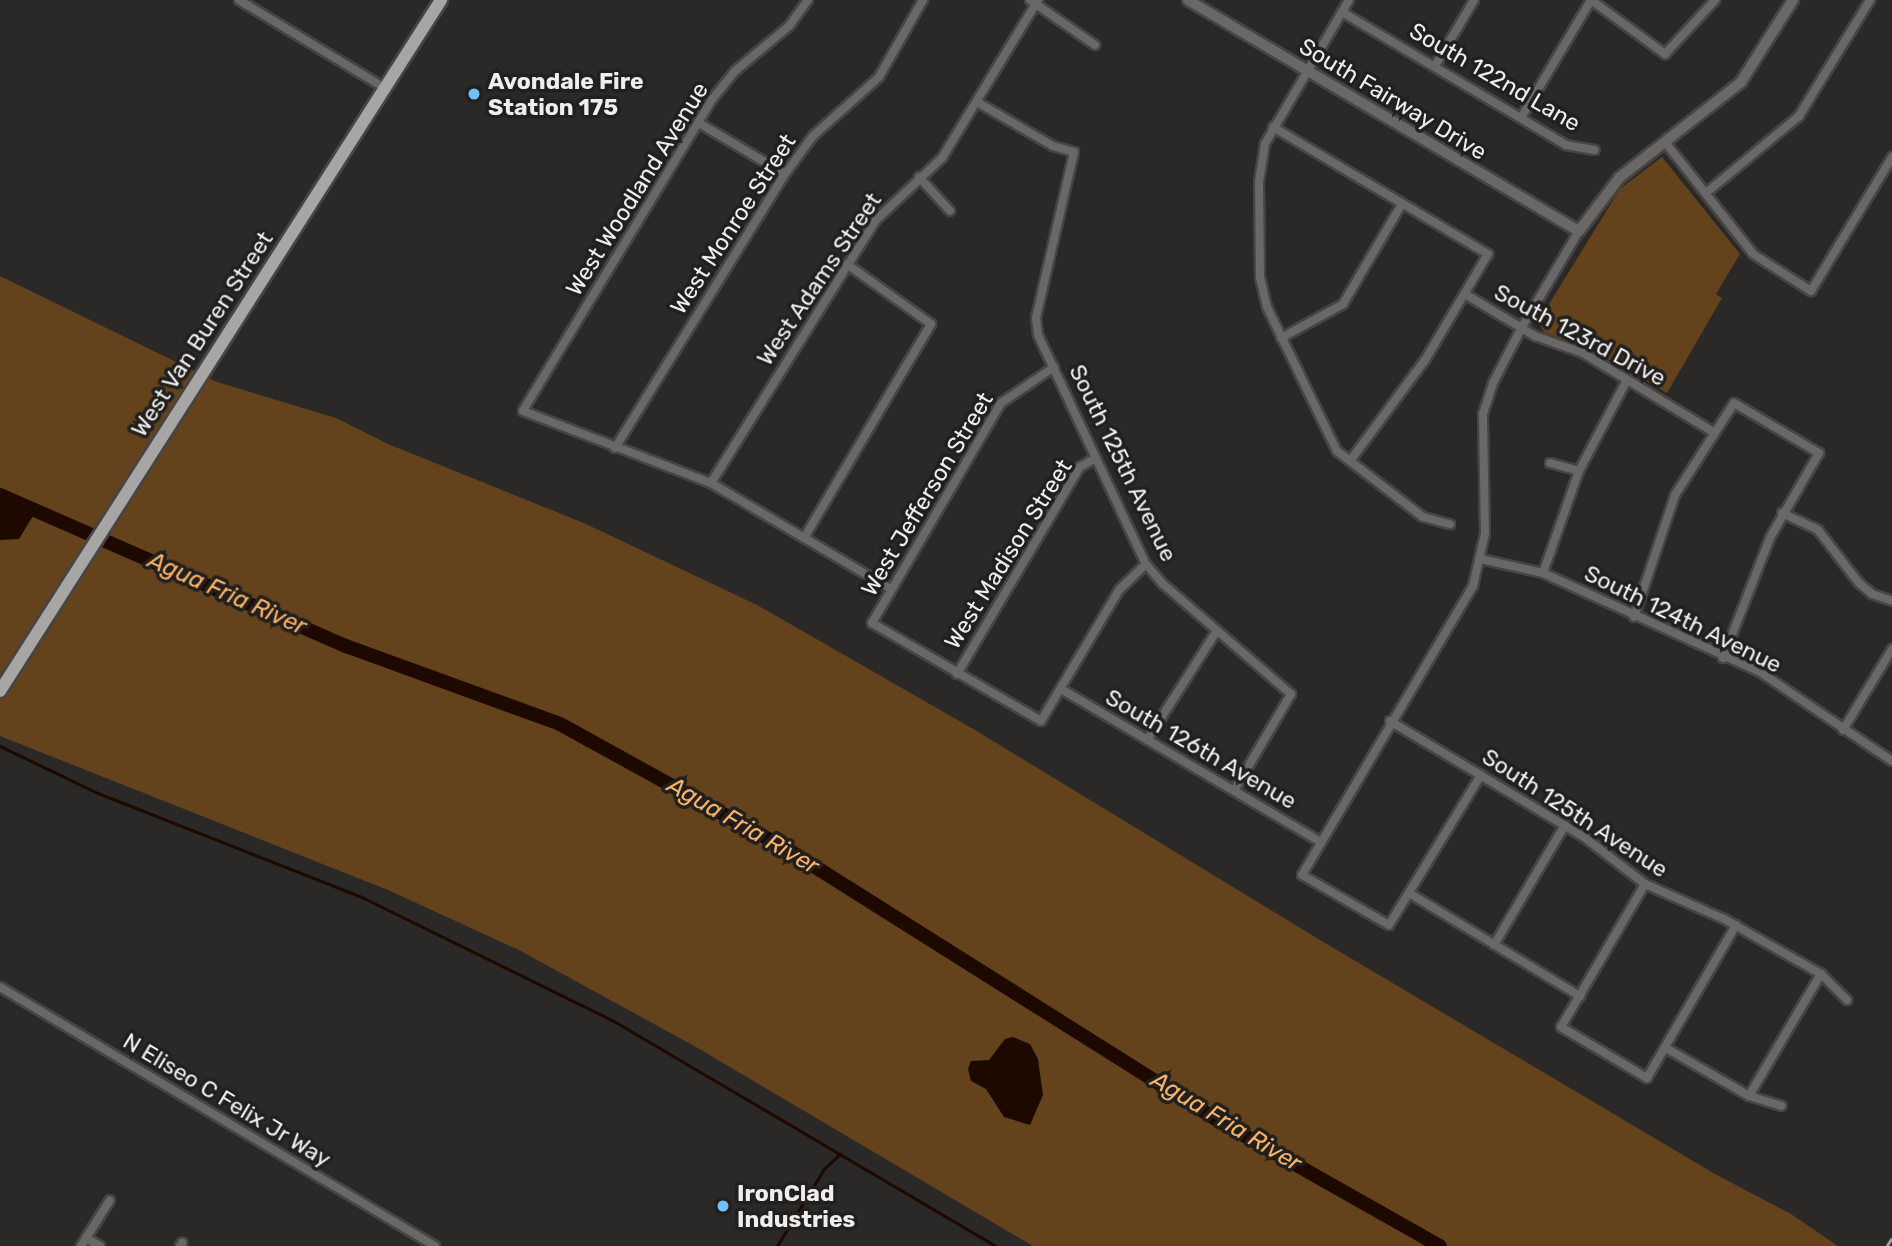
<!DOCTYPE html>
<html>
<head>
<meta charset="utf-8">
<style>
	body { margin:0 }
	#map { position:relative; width:1892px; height:1246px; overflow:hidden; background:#2b2928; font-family:Rubik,sans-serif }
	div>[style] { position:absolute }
	.green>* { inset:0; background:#63421c }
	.water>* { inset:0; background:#1d0900 }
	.stream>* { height:2.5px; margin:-1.25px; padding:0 1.25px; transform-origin:1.25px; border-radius:1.25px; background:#1d0900 }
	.river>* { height:14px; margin:-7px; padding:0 7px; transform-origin:7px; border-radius:7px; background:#1d0900 }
	.roads { filter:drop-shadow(2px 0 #464544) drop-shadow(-2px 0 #464544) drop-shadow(0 2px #464544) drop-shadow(0 -2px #464544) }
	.minor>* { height:8px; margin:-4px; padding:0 4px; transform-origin:4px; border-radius:4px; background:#696867 }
	.tertiary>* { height:10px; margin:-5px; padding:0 5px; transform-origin:5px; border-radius:5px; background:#696867 }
	.primary>* { height:12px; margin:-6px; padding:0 6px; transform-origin:6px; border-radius:6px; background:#a7a6a4 }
	.rail>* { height:2.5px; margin-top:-1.25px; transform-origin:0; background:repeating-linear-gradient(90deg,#a2a09f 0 9px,transparent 0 18px) }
	.dots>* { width:19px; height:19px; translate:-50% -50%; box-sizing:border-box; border:4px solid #21201e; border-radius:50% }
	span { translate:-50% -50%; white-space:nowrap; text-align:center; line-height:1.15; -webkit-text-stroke:7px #21201e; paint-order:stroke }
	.street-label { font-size:23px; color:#efeeed }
	.poi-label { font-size:23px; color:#efeeed; font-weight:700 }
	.left { translate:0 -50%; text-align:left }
	.water-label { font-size:24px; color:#f8b166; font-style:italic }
</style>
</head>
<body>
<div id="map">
	<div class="green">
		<i style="clip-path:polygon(1662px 157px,1740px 254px,1716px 294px,1722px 298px,1667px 393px,1592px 350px,1544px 332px,1538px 322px,1620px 189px)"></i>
		<i style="clip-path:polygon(0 276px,217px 382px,336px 418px,388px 444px,586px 524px,757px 605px,975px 730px,1320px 940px,1715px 1174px,1791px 1214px,1838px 1246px,1033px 1246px,696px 1047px,519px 950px,388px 890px,0 736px)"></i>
	</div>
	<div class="water">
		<i style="clip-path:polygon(0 495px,33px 516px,19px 539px,0 540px)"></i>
		<i style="clip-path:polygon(1013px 1037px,1030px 1044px,1038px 1059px,1043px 1095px,1030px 1125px,1004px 1117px,986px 1089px,971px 1081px,968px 1069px,971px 1061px,989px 1060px,1005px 1039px)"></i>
	</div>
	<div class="stream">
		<i style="left:0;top:746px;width:109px;rotate:25.6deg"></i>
		<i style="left:98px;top:793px;width:284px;rotate:21.5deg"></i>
		<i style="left:362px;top:897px;width:281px;rotate:26.2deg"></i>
		<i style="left:614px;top:1021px;width:443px;rotate:30.5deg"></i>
		<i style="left:777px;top:1246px;width:90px;rotate:-58.6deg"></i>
		<i style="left:824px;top:1169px;width:22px;rotate:-43deg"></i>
	</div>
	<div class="river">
		<i style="left:0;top:495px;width:378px;rotate:23.6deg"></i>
		<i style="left:346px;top:646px;width:228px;rotate:20deg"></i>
		<i style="left:560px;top:724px;width:263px;rotate:28.9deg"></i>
		<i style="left:790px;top:851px;width:505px;rotate:32.21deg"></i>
		<i style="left:1217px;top:1120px;width:256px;rotate:29.5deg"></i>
	</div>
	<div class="roads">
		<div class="minor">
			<i style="left:239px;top:0;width:170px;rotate:31.1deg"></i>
			<i style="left:808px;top:0;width:32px;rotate:126deg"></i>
			<i style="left:789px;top:26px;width:70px;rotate:140.2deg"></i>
			<i style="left:735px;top:71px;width:35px;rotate:129deg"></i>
			<i style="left:713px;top:98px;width:366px;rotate:121.3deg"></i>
			<i style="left:523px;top:411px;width:201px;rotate:21deg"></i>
			<i style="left:711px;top:483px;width:209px;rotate:30.5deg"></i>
			<i style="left:1030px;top:0;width:79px;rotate:34.7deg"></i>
			<i style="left:1349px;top:0;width:167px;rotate:120.3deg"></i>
			<i style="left:1265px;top:144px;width:38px;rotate:99deg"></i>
			<i style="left:1259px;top:182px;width:95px;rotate:89.4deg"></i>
			<i style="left:1260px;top:277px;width:31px;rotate:77deg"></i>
			<i style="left:1267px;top:307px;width:160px;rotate:64.1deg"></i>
			<i style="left:1337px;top:451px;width:108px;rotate:37.5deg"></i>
			<i style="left:1423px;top:517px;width:28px;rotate:15deg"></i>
			<i style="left:1342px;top:12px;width:261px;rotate:30.7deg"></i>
			<i style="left:1566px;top:145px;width:29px;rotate:10deg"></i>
			<i style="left:1435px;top:66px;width:77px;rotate:-59.4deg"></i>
			<i style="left:977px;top:102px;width:88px;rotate:30.1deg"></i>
			<i style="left:1053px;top:146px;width:22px;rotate:16deg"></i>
			<i style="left:1074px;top:152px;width:170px;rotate:102.9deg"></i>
			<i style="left:1036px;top:318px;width:17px;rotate:83deg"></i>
			<i style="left:1038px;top:335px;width:253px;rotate:64.8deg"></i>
			<i style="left:1146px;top:564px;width:26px;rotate:50deg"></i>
			<i style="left:1163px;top:584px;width:169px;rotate:40.7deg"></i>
			<i style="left:1291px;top:694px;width:110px;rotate:120.5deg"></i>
			<i style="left:1521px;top:118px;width:137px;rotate:-59.3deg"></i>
			<i style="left:1591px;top:0;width:92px;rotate:36.1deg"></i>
			<i style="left:1665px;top:54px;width:74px;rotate:-47.2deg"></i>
			<i style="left:699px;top:123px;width:100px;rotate:30.7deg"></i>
			<i style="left:1273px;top:127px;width:250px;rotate:30.6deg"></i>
			<i style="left:1488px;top:254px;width:123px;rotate:120.7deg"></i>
			<i style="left:1425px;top:360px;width:126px;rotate:126.6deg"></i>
			<i style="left:1665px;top:142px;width:142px;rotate:51.8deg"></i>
			<i style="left:1753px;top:254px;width:69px;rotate:32.5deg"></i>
			<i style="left:1811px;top:291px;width:157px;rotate:-58.8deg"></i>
			<i style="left:919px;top:177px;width:46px;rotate:47.6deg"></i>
			<i style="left:1706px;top:193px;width:121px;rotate:-39.6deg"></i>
			<i style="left:1799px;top:116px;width:136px;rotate:-58.5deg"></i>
			<i style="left:1465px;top:294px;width:82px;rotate:31deg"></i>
			<i style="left:1535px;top:336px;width:51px;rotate:19.5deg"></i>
			<i style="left:1583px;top:353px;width:151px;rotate:31.2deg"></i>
			<i style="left:1281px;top:338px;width:71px;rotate:-28.7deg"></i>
			<i style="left:1343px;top:304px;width:116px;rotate:-59.5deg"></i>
			<i style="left:1054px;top:367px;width:64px;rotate:145.8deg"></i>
			<i style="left:1001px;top:403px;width:255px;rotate:120.4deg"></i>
			<i style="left:872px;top:623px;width:195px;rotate:30.1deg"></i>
			<i style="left:1041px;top:721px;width:152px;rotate:-59.2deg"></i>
			<i style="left:1119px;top:590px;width:37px;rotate:-44deg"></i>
			<i style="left:615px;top:448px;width:322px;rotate:-58.2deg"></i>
			<i style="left:785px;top:174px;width:47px;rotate:-53.6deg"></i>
			<i style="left:813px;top:136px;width:89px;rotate:-41.8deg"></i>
			<i style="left:879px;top:77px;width:89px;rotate:-60.3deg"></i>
			<i style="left:1550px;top:463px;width:30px;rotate:15deg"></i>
			<i style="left:711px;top:483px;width:310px;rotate:-57.9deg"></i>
			<i style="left:876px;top:220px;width:91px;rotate:-43.2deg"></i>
			<i style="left:942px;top:158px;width:185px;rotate:-58.7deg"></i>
			<i style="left:1782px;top:513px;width:40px;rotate:25deg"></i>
			<i style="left:1818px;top:530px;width:67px;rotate:52.3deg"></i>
			<i style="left:1859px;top:583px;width:17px;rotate:40deg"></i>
			<i style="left:1872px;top:594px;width:21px;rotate:19deg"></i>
			<i style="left:804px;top:538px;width:249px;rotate:-59.3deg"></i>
			<i style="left:931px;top:324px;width:103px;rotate:-144.5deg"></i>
			<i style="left:1481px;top:559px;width:64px;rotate:12.7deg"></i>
			<i style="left:1543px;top:573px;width:239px;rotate:24.5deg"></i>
			<i style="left:1760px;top:672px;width:159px;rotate:34deg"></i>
			<i style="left:1543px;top:573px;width:108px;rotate:-70.6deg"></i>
			<i style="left:1579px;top:471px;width:103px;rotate:-62.2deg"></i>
			<i style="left:1634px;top:617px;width:129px;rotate:-71.4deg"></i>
			<i style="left:1675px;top:495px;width:109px;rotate:-57.3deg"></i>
			<i style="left:1734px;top:403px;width:99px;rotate:30.5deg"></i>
			<i style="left:1819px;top:453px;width:98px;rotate:120deg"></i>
			<i style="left:1770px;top:538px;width:129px;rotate:111.4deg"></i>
			<i style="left:957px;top:674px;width:241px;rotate:-59.3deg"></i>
			<i style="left:1080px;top:467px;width:18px;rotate:-29deg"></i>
			<i style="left:1061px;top:689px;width:302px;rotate:30.5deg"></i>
			<i style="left:1390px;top:721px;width:226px;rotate:30.9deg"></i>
			<i style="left:1584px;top:837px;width:77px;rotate:37.6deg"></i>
			<i style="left:1645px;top:884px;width:86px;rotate:23.9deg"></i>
			<i style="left:1724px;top:919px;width:112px;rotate:29.6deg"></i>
			<i style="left:1821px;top:974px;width:37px;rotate:45deg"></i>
			<i style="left:1843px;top:730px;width:95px;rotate:-58.8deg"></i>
			<i style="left:1147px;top:740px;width:128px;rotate:-57.4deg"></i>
			<i style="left:1481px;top:775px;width:176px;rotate:121.5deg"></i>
			<i style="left:1389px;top:925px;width:100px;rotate:-150.1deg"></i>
			<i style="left:1302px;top:875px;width:336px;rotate:-59.4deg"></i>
			<i style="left:1473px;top:586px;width:54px;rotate:-77.2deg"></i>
			<i style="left:1485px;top:533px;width:119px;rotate:-91deg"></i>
			<i style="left:1483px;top:414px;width:33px;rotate:-72deg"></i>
			<i style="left:1493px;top:383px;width:63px;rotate:-62.6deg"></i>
			<i style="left:1522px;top:327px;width:112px;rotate:-59.3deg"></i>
			<i style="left:1645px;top:884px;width:166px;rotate:120.4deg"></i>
			<i style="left:1561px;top:1027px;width:100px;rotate:30.7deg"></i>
			<i style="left:1647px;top:1078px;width:177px;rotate:-59.8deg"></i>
			<i style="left:1409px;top:893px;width:200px;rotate:31.1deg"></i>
			<i style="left:1494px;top:945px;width:139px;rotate:-59.4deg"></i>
			<i style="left:0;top:987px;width:506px;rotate:30.77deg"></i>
			<i style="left:1666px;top:1048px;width:96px;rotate:30deg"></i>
			<i style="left:1749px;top:1096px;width:34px;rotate:17deg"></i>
			<i style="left:1749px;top:1096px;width:142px;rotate:-59.5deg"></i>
			<i style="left:86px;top:1238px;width:16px;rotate:30deg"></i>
			<i style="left:81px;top:1246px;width:54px;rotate:-57.8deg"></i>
			<i style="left:180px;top:1246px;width:4px;rotate:-56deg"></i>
		</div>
		<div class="tertiary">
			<i style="left:1188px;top:0;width:454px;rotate:30.6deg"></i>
			<i style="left:1579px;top:231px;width:68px;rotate:-52.8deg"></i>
			<i style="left:1620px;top:177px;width:154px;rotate:-38.1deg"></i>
			<i style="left:1741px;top:82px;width:97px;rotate:-57.6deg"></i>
		</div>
		<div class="primary">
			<i style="left:0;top:691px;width:820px;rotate:-57.45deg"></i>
		</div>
	</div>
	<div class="rail">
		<i style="left:1887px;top:1246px;width:9px;rotate:-58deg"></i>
	</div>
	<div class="dots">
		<i style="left:474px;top:94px;background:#70c2f4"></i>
		<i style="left:723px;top:1206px;background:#70c2f4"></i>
	</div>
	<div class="street-label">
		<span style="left:1495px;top:77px;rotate:30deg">South 122nd Lane</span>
		<span style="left:1393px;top:99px;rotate:31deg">South Fairway Drive</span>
		<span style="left:637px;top:189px;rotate:-58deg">West Woodland Avenue</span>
		<span style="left:733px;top:224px;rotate:-57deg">West Monroe Street</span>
		<span style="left:819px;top:279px;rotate:-56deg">West Adams Street</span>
		<span style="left:202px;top:334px;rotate:-57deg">West Van Buren Street</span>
		<span style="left:1580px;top:335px;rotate:28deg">South 123rd Drive</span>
		<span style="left:1123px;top:463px;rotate:64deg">South 125th Avenue</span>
		<span style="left:927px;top:494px;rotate:-59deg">West Jefferson Street</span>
		<span style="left:1008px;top:554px;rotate:-58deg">West Madison Street</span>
		<span style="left:1683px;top:619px;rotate:26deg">South 124th Avenue</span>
		<span style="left:1201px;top:749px;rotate:30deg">South 126th Avenue</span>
		<span style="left:1575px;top:813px;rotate:33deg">South 125th Avenue</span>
		<span style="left:227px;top:1100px;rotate:31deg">N Eliseo C Felix Jr Way</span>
	</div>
	<div class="poi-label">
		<span class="left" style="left:488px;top:94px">Avondale Fire<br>Station 175</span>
		<span class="left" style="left:737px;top:1206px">IronClad<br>Industries</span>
	</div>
	<div class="water-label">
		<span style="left:227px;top:594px;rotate:24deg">Agua Fria River</span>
		<span style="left:743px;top:826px;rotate:30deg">Agua Fria River</span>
		<span style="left:1226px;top:1122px;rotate:31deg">Agua Fria River</span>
	</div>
</div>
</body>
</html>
